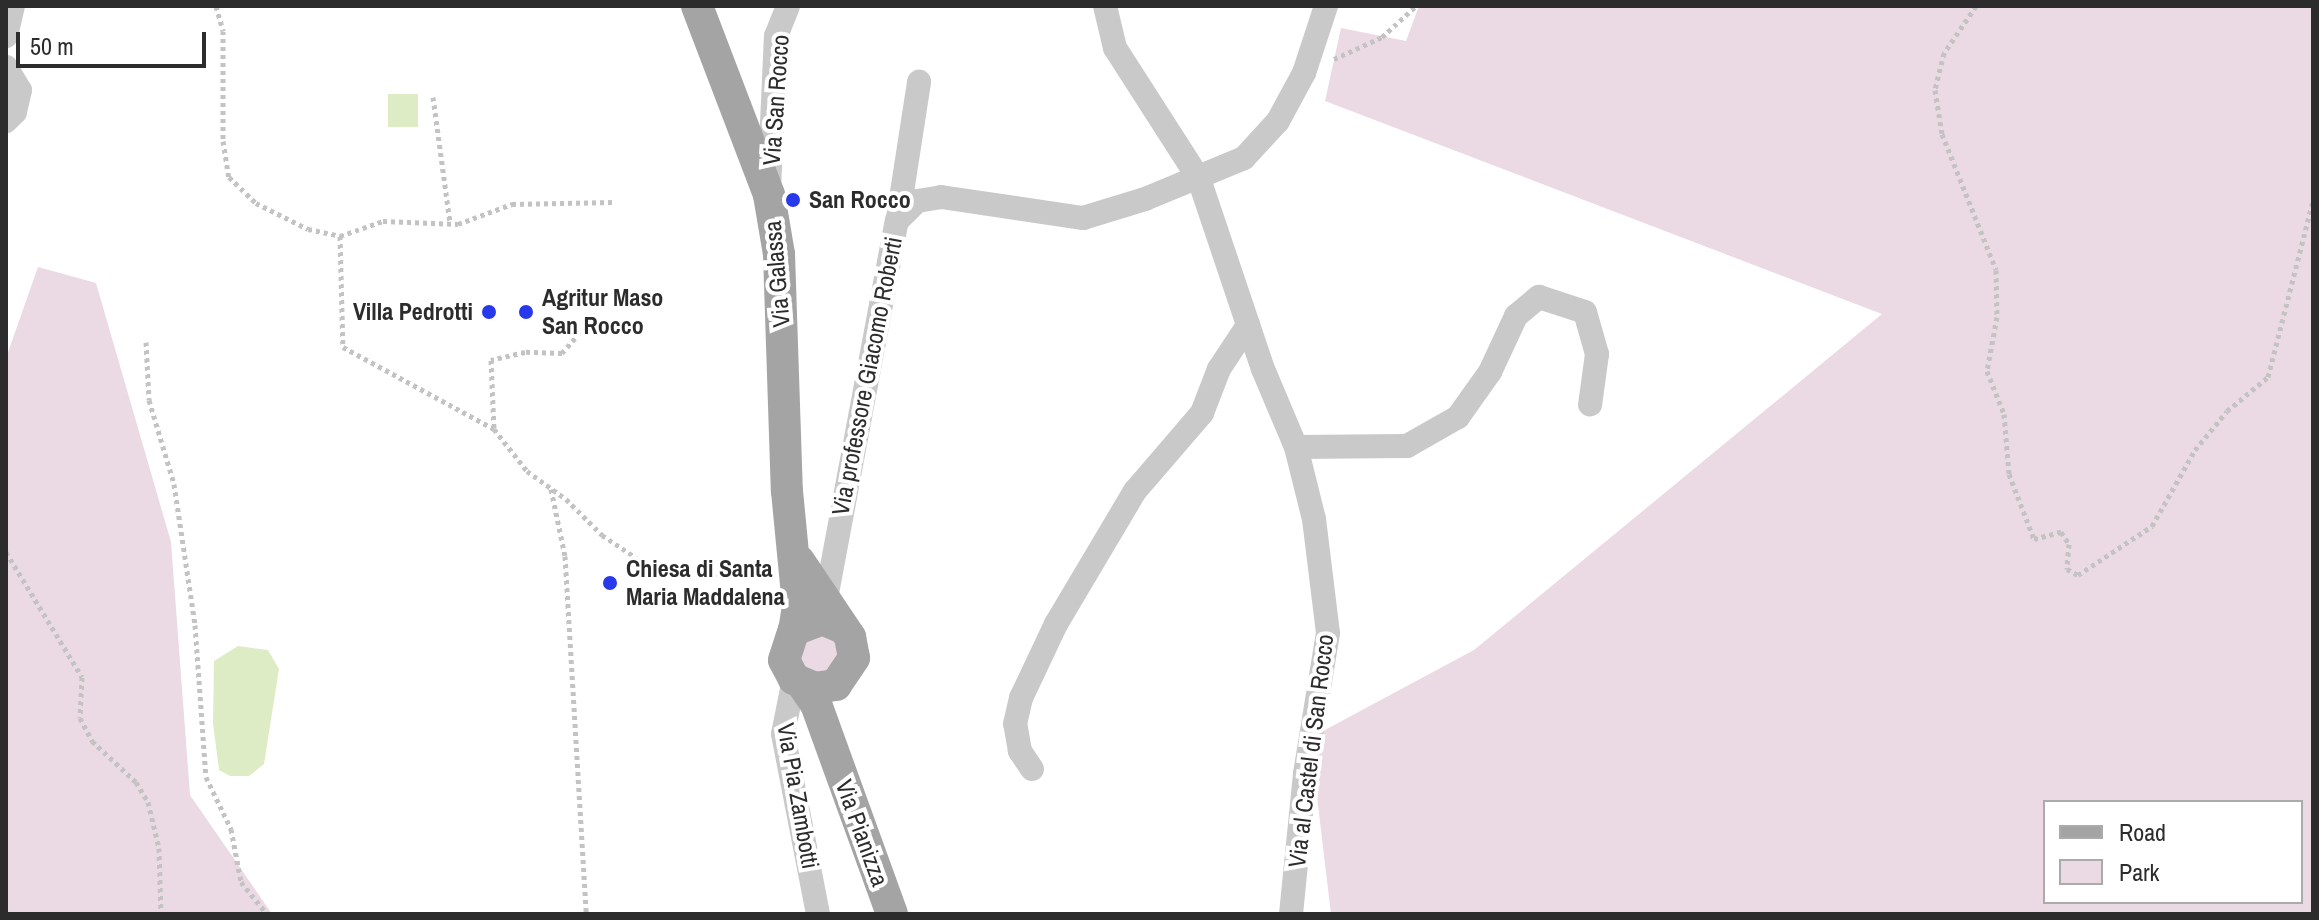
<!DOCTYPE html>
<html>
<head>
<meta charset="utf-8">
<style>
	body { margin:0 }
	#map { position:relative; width:2319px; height:920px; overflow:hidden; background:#fff; font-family:"Archivo Narrow",sans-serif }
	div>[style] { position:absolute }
	.green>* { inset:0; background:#ebd9e3 }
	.water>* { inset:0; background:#ddecc4; transform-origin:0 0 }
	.path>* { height:5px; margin-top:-2.5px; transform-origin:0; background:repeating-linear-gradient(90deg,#c3c3c3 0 4px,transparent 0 8px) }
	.minor>* { height:24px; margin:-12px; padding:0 12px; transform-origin:12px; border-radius:12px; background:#c9c9c9 }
	.major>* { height:32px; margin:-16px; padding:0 16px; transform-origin:16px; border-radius:16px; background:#a4a4a4 }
	.dots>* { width:22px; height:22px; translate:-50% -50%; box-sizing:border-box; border:4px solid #fff; border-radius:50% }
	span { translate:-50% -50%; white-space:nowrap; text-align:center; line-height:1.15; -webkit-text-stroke:8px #fff; paint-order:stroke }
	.street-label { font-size:24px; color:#2c2c2c }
	.poi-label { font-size:24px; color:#2c2c2c; font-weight:700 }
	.left { translate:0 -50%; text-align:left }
	.right { translate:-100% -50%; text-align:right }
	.frame { position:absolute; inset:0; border:8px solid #2c2c2c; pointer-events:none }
	.legend { position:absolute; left:2043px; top:800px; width:260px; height:104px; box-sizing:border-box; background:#fff; border:2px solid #ababab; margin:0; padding:10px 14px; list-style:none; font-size:24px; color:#2c2c2c }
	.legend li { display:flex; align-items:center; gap:16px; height:40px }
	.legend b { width:40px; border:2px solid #ababab }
	.scale { position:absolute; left:16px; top:32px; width:190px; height:36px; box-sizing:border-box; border:4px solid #2c2c2c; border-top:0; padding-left:10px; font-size:24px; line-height:28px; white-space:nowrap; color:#2c2c2c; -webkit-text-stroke:6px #fff; paint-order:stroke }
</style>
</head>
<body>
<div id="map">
	<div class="green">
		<i style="clip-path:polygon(evenodd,1419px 6px,2313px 6px,2313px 914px,1331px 914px,1310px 738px,1474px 650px,1882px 314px,1325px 101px,1341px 28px,1406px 41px,1419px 6px,2045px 802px,2301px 802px,2301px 902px,2045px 902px,2045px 802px)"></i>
		<i style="clip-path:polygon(38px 267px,96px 283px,171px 542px,190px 795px,272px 914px,6px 914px,6px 358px)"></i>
		<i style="clip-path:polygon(822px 633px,838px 644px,837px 665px,819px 675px,801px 665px,800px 645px)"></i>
	</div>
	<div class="water">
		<i style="left:388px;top:94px;width:30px;height:33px"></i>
		<i style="clip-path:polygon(238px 646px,268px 650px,279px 669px,264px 764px,249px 776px,230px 776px,219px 770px,213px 723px,214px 661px)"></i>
	</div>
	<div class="path">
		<i style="left:216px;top:6px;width:26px;rotate:74deg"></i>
		<i style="left:223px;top:31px;width:110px;rotate:90deg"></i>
		<i style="left:223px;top:141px;width:36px;rotate:81deg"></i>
		<i style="left:229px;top:177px;width:37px;rotate:44deg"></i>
		<i style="left:256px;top:203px;width:58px;rotate:26.6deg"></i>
		<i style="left:308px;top:229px;width:33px;rotate:12deg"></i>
		<i style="left:340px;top:236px;width:111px;rotate:88.5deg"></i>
		<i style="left:343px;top:347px;width:172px;rotate:28.5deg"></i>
		<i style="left:1976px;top:6px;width:57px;rotate:124.2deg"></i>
		<i style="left:1944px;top:53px;width:38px;rotate:104deg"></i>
		<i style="left:1935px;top:90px;width:45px;rotate:81deg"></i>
		<i style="left:1942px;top:134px;width:146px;rotate:68.3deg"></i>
		<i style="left:1996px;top:270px;width:47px;rotate:88.8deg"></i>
		<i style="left:1997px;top:317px;width:55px;rotate:100.5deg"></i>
		<i style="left:1987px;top:371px;width:46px;rotate:68.4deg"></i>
		<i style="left:2004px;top:414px;width:60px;rotate:85.2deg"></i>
		<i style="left:2009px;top:474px;width:70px;rotate:69deg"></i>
		<i style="left:2034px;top:539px;width:28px;rotate:-15deg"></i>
		<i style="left:2061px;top:532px;width:14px;rotate:56deg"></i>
		<i style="left:2069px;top:544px;width:25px;rotate:95deg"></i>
		<i style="left:2067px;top:569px;width:13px;rotate:29deg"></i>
		<i style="left:2078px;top:575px;width:89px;rotate:-33.5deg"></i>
		<i style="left:2152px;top:526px;width:87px;rotate:-60.5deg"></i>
		<i style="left:2195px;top:450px;width:50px;rotate:-50.6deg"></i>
		<i style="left:2227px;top:411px;width:53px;rotate:-39.7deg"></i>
		<i style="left:2268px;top:377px;width:182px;rotate:-75.7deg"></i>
		<i style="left:1334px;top:59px;width:53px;rotate:-24.6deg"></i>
		<i style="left:1382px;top:37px;width:46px;rotate:-42.4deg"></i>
		<i style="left:433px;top:97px;width:127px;rotate:82.3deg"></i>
		<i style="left:340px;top:236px;width:46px;rotate:-19.2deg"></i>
		<i style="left:383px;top:221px;width:75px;rotate:2.3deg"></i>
		<i style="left:458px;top:224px;width:58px;rotate:-20.3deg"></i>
		<i style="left:512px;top:204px;width:102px;rotate:-1.1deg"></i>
		<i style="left:596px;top:314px;width:52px;rotate:131.1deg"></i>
		<i style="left:562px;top:353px;width:37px;rotate:-178deg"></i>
		<i style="left:525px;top:352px;width:35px;rotate:167deg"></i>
		<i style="left:491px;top:360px;width:69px;rotate:87.5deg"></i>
		<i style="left:494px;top:429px;width:53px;rotate:51.8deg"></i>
		<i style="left:527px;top:471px;width:48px;rotate:35.7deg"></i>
		<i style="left:566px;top:499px;width:51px;rotate:45deg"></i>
		<i style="left:602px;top:535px;width:69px;rotate:33.7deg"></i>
		<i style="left:659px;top:573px;width:109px;rotate:0.5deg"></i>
		<i style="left:146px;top:342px;width:58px;rotate:87deg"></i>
		<i style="left:149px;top:400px;width:88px;rotate:73.4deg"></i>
		<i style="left:174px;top:484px;width:143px;rotate:81.5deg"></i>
		<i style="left:195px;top:625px;width:152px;rotate:85.9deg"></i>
		<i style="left:206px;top:777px;width:58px;rotate:64.3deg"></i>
		<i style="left:231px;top:829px;width:54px;rotate:79.3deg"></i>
		<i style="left:241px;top:882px;width:41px;rotate:50.9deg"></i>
		<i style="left:551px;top:489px;width:68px;rotate:78.2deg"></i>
		<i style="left:565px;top:556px;width:359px;rotate:86.6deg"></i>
		<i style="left:6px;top:552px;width:146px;rotate:58.7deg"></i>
		<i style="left:82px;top:677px;width:41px;rotate:92.8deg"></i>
		<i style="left:80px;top:718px;width:26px;rotate:62deg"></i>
		<i style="left:92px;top:741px;width:60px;rotate:43deg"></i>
		<i style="left:136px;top:782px;width:23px;rotate:59deg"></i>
		<i style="left:148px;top:802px;width:47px;rotate:76.6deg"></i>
		<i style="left:159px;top:848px;width:66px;rotate:88.3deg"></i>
	</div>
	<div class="minor">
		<i style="left:1105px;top:6px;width:43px;rotate:76.6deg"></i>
		<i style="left:1115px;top:48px;width:156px;rotate:57.3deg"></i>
		<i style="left:1199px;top:179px;width:200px;rotate:71.4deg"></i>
		<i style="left:1263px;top:369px;width:85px;rotate:67.1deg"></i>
		<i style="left:1296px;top:447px;width:74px;rotate:76deg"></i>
		<i style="left:1314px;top:519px;width:115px;rotate:83deg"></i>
		<i style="left:1328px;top:633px;width:143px;rotate:99.3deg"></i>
		<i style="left:1305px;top:774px;width:141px;rotate:95.7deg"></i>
		<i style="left:6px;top:36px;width:31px;rotate:-77deg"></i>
		<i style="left:6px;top:67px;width:27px;rotate:59deg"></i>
		<i style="left:20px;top:90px;width:23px;rotate:103deg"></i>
		<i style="left:15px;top:112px;width:13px;rotate:135deg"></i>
		<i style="left:769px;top:189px;width:153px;rotate:-87.4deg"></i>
		<i style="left:776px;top:36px;width:32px;rotate:-68deg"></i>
		<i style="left:898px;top:218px;width:138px;rotate:-81.2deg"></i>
		<i style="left:1296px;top:447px;width:111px;rotate:-0.5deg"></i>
		<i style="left:1407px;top:446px;width:59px;rotate:-29.6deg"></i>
		<i style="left:1458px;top:417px;width:55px;rotate:-54.6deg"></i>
		<i style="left:1490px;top:372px;width:62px;rotate:-65.1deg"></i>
		<i style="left:1516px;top:316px;width:30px;rotate:-40deg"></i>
		<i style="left:1539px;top:297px;width:48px;rotate:18.1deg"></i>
		<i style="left:1585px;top:312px;width:44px;rotate:74.1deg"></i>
		<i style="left:1597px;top:354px;width:51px;rotate:97.8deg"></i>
		<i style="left:825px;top:604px;width:390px;rotate:-79.4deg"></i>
		<i style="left:897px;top:221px;width:28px;rotate:-45deg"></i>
		<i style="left:917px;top:201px;width:24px;rotate:-9deg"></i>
		<i style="left:941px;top:197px;width:144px;rotate:8.4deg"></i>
		<i style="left:1083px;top:218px;width:65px;rotate:-17deg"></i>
		<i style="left:1145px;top:199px;width:107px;rotate:-22.5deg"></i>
		<i style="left:1244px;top:158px;width:50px;rotate:-47.4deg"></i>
		<i style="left:1278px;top:121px;width:55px;rotate:-61.6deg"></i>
		<i style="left:1304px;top:73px;width:71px;rotate:-71.8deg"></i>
		<i style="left:794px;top:679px;width:56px;rotate:101.3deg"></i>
		<i style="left:783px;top:734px;width:183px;rotate:79deg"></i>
		<i style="left:1032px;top:769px;width:22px;rotate:-124deg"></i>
		<i style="left:1020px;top:751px;width:27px;rotate:-100deg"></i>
		<i style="left:1015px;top:724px;width:27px;rotate:-77deg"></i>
		<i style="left:1021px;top:698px;width:82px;rotate:-64.7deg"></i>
		<i style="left:1056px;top:624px;width:155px;rotate:-59.3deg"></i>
		<i style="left:1135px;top:491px;width:103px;rotate:-49.3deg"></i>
		<i style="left:1202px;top:413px;width:47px;rotate:-68.9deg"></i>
		<i style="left:1219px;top:369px;width:53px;rotate:-56.6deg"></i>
	</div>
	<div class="major">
		<i style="left:697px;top:6px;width:202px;rotate:69.1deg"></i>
		<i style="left:769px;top:195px;width:60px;rotate:80.4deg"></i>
		<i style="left:779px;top:254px;width:237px;rotate:88.1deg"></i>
		<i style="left:787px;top:491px;width:116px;rotate:84.5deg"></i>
		<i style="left:798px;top:606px;width:24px;rotate:99deg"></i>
		<i style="left:799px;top:561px;width:92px;rotate:56.1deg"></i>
		<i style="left:850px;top:637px;width:21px;rotate:79deg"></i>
		<i style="left:854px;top:658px;width:32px;rotate:124deg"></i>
		<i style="left:836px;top:685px;width:21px;rotate:172deg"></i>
		<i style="left:815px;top:688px;width:23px;rotate:-157deg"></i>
		<i style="left:794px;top:679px;width:21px;rotate:-118deg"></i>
		<i style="left:784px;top:660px;width:32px;rotate:-72deg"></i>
		<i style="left:794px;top:630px;width:30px;rotate:-21deg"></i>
		<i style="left:822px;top:619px;width:23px;rotate:23deg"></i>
		<i style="left:803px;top:685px;width:23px;rotate:56deg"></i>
		<i style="left:816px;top:704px;width:223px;rotate:70.1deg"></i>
	</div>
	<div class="dots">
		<i style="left:793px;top:200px;background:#2739ea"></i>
		<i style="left:489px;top:312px;background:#2739ea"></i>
		<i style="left:526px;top:312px;background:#2739ea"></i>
		<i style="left:610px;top:583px;background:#2739ea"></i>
	</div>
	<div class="street-label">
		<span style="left:776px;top:100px;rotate:-86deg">Via San Rocco</span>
		<span style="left:777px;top:274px;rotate:-95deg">Via Galassa</span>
		<span style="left:867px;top:376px;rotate:-79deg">Via professore Giacomo Roberti</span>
		<span style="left:1311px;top:751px;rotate:-83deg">Via al Castel di San Rocco</span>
		<span style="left:798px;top:796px;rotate:80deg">Via Pia Zambotti</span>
		<span style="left:862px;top:833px;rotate:70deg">Via Pianizza</span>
	</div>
	<div class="poi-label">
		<span class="left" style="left:809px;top:200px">San Rocco</span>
		<span class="left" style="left:542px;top:312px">Agritur Maso<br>San Rocco</span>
		<span class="right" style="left:473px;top:312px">Villa Pedrotti</span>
		<span class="left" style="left:626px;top:583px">Chiesa di Santa<br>Maria Maddalena</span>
	</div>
	<div class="frame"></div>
	<ul class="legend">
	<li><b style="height:10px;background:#a4a4a4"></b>Road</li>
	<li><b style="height:22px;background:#ebd9e3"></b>Park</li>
	</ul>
	<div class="scale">50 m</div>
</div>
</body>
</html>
